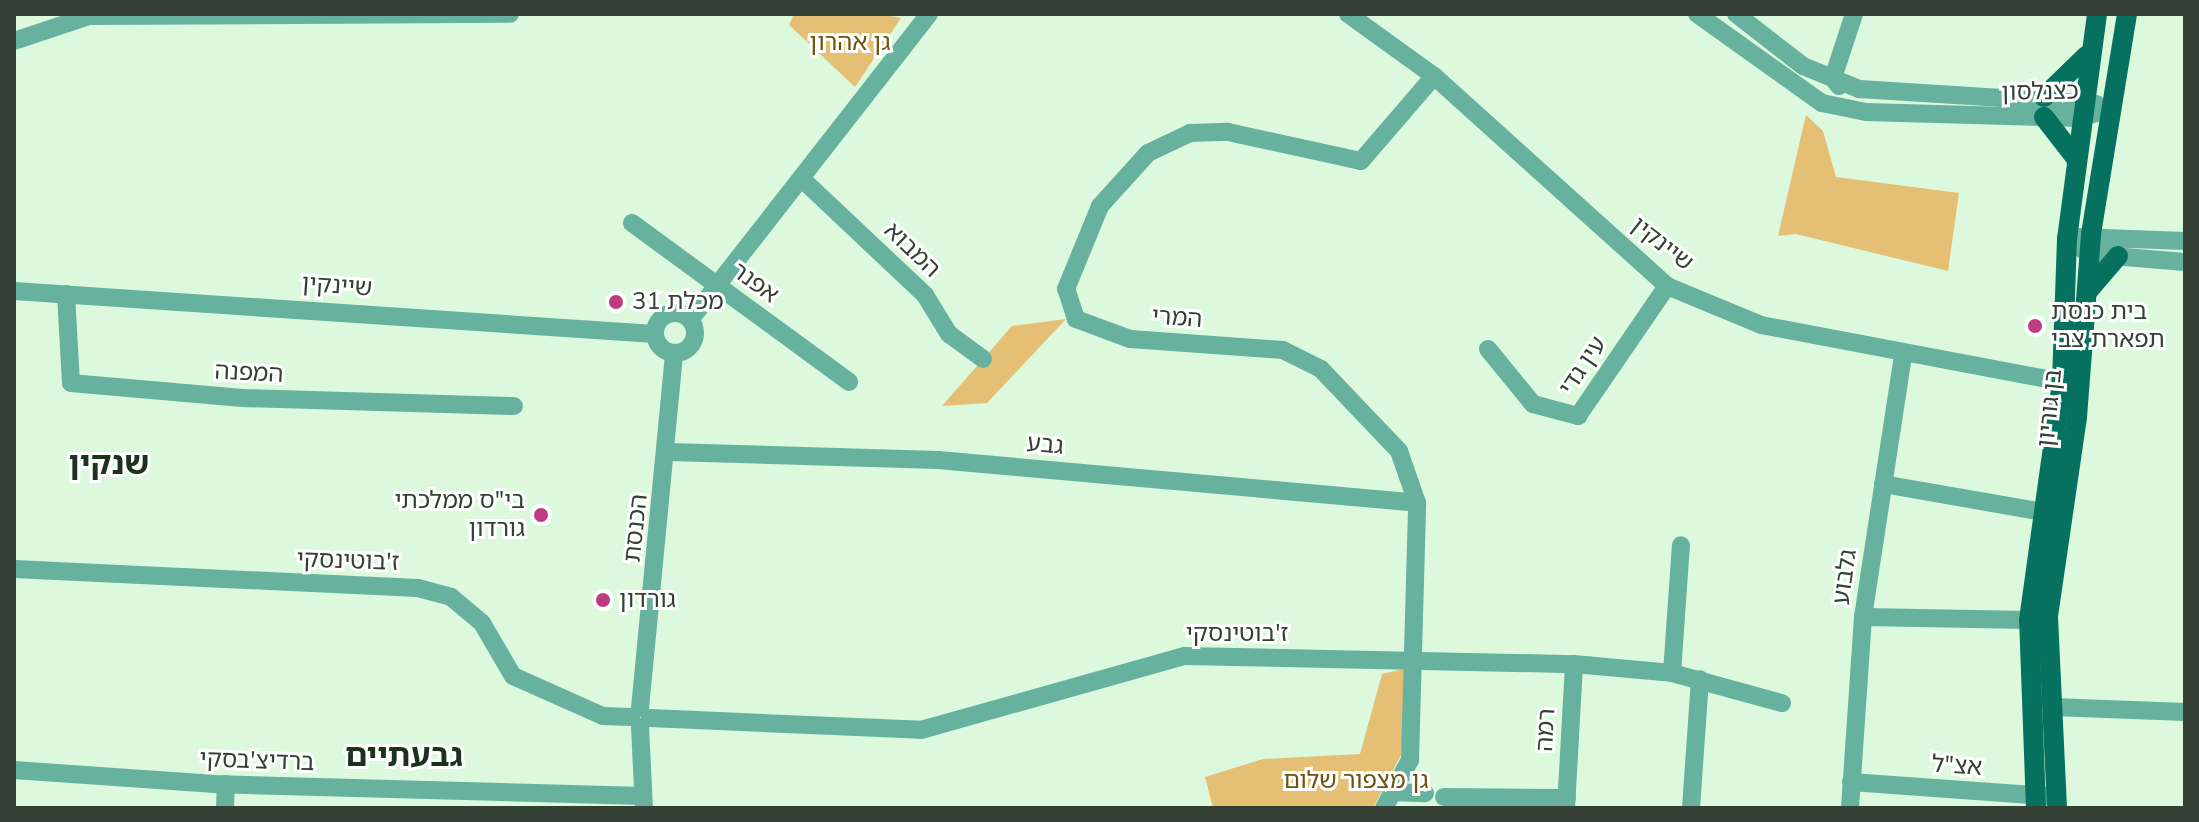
<!DOCTYPE html>
<html>
<head>
<meta charset="utf-8">
<style>
	body { margin:0 }
	#map { position:relative; width:2199px; height:822px; overflow:hidden; background:#dcf8dd; font-family:"Nunito Sans","Noto Sans Hebrew",sans-serif }
	div>[style] { position:absolute }
	.green>* { inset:0; background:#e4bf74 }
	.minor>* { height:18px; margin:-9px; padding:0 9px; transform-origin:9px; border-radius:9px; background:#67b19f }
	.minor>.ring { margin:-9px; padding:0; box-sizing:content-box; background:none; border:18px solid #67b19f; border-radius:50% }
	.major>* { height:20px; margin:-10px; padding:0 10px; transform-origin:10px; border-radius:10px; background:#07715f }
	.dots>* { width:22px; height:22px; translate:-50% -50%; box-sizing:border-box; border:4px solid #fff; border-radius:50% }
	span { translate:-50% -50%; white-space:nowrap; text-align:center; line-height:1.15; -webkit-text-stroke:6px #fff; paint-order:stroke }
	.park-label { font-size:24px; color:#6e520d }
	.street-label { font-size:24px; color:#354035 }
	.poi-label { font-size:24px; color:#354035 }
	.left { translate:0 -50%; text-align:left }
	.right { translate:-100% -50%; text-align:right }
	.district-label { font-size:32px; color:#1c321d; font-weight:700 }
	.frame { position:absolute; inset:0; border:16px solid #354035; pointer-events:none }
</style>
</head>
<body>
<div id="map">
	<div class="green">
		<i style="clip-path:polygon(794px 14px,879px 14px,901px 18px,855px 87px,789px 25px)"></i>
		<i style="clip-path:polygon(1806px 115px,1823px 131px,1836px 177px,1959px 193px,1948px 271px,1796px 234px,1778px 236px)"></i>
		<i style="clip-path:polygon(1066px 319px,987px 403px,942px 406px,1012px 326px)"></i>
		<i style="clip-path:polygon(1408px 668px,1401px 755px,1373px 808px,1213px 808px,1205px 777px,1263px 759px,1360px 754px,1382px 674px)"></i>
	</div>
	<div class="minor">
		<i style="left:1348px;top:14px;width:106px;rotate:35.8deg"></i>
		<i style="left:1434px;top:76px;width:314px;rotate:42deg"></i>
		<i style="left:1667px;top:286px;width:102px;rotate:22.5deg"></i>
		<i style="left:1761px;top:325px;width:306px;rotate:10.7deg"></i>
		<i style="left:1697px;top:14px;width:153px;rotate:35.5deg"></i>
		<i style="left:1822px;top:103px;width:45px;rotate:11.6deg"></i>
		<i style="left:1866px;top:112px;width:214px;rotate:1.6deg"></i>
		<i style="left:2080px;top:118px;width:31px;rotate:-17deg"></i>
		<i style="left:1736px;top:14px;width:85px;rotate:37.8deg"></i>
		<i style="left:1803px;top:66px;width:61px;rotate:22.3deg"></i>
		<i style="left:1859px;top:89px;width:238px;rotate:3.6deg"></i>
		<i style="left:14px;top:41px;width:79px;rotate:-18.4deg"></i>
		<i style="left:89px;top:16px;width:421px;rotate:-0.3deg"></i>
		<i style="left:1839px;top:86px;width:10px;rotate:-127deg"></i>
		<i style="left:1833px;top:78px;width:67px;rotate:-71.8deg"></i>
		<i style="left:802px;top:179px;width:169px;rotate:43.3deg"></i>
		<i style="left:925px;top:295px;width:46px;rotate:58.4deg"></i>
		<i style="left:949px;top:334px;width:42px;rotate:36.3deg"></i>
		<i style="left:632px;top:223px;width:269px;rotate:36.2deg"></i>
		<i style="left:2078px;top:237px;width:107px;rotate:2.1deg"></i>
		<i style="left:2067px;top:239px;width:27px;rotate:34deg"></i>
		<i style="left:2089px;top:254px;width:96px;rotate:4.8deg"></i>
		<i style="left:14px;top:291px;width:642px;rotate:3.84deg"></i>
		<i style="left:66px;top:294px;width:89px;rotate:86.8deg"></i>
		<i style="left:71px;top:383px;width:172px;rotate:5deg"></i>
		<i style="left:242px;top:398px;width:272px;rotate:1.7deg"></i>
		<i class="ring" style="left:655px;top:313px;width:22px;height:22px"></i>
		<i style="left:690px;top:320px;width:388px;rotate:-52deg"></i>
		<i style="left:1488px;top:349px;width:71px;rotate:50.7deg"></i>
		<i style="left:1533px;top:404px;width:47px;rotate:14.9deg"></i>
		<i style="left:1578px;top:416px;width:158px;rotate:-55.6deg"></i>
		<i style="left:669px;top:452px;width:269px;rotate:1.7deg"></i>
		<i style="left:938px;top:460px;width:481px;rotate:5.1deg"></i>
		<i style="left:1883px;top:484px;width:162px;rotate:9.9deg"></i>
		<i style="left:14px;top:569px;width:404px;rotate:2.7deg"></i>
		<i style="left:418px;top:588px;width:34px;rotate:15deg"></i>
		<i style="left:451px;top:597px;width:40px;rotate:40deg"></i>
		<i style="left:482px;top:623px;width:61px;rotate:59.7deg"></i>
		<i style="left:513px;top:676px;width:98px;rotate:24deg"></i>
		<i style="left:603px;top:716px;width:28px;rotate:2deg"></i>
		<i style="left:1863px;top:617px;width:166px;rotate:1deg"></i>
		<i style="left:1672px;top:673px;width:128px;rotate:-86deg"></i>
		<i style="left:2053px;top:707px;width:132px;rotate:2.2deg"></i>
		<i style="left:640px;top:708px;width:357px;rotate:-84.5deg"></i>
		<i style="left:650px;top:718px;width:271px;rotate:2.5deg"></i>
		<i style="left:921px;top:730px;width:273px;rotate:-15.7deg"></i>
		<i style="left:1184px;top:656px;width:390px;rotate:1.2deg"></i>
		<i style="left:1574px;top:664px;width:98px;rotate:5.2deg"></i>
		<i style="left:1672px;top:673px;width:114px;rotate:15.3deg"></i>
		<i style="left:640px;top:727px;width:81px;rotate:87.2deg"></i>
		<i style="left:14px;top:770px;width:198px;rotate:4deg"></i>
		<i style="left:212px;top:784px;width:431px;rotate:1.6deg"></i>
		<i style="left:1851px;top:782px;width:197px;rotate:4.1deg"></i>
		<i style="left:1392px;top:792px;width:33px;rotate:2deg"></i>
		<i style="left:1444px;top:797px;width:123px;rotate:0.5deg"></i>
		<i style="left:225px;top:808px;width:24px;rotate:-88deg"></i>
		<i style="left:1384px;top:808px;width:55px;rotate:-61.6deg"></i>
		<i style="left:1410px;top:760px;width:257px;rotate:-88.4deg"></i>
		<i style="left:1417px;top:503px;width:55px;rotate:-109.1deg"></i>
		<i style="left:1399px;top:451px;width:113px;rotate:-133.6deg"></i>
		<i style="left:1321px;top:369px;width:42px;rotate:-153.4deg"></i>
		<i style="left:1283px;top:350px;width:153px;rotate:-175.9deg"></i>
		<i style="left:1130px;top:339px;width:58px;rotate:-159.7deg"></i>
		<i style="left:1076px;top:319px;width:32px;rotate:-108deg"></i>
		<i style="left:1066px;top:289px;width:90px;rotate:-67.7deg"></i>
		<i style="left:1100px;top:206px;width:72px;rotate:-47.8deg"></i>
		<i style="left:1148px;top:153px;width:47px;rotate:-25.5deg"></i>
		<i style="left:1190px;top:133px;width:38px;rotate:-2deg"></i>
		<i style="left:1228px;top:132px;width:136px;rotate:12.3deg"></i>
		<i style="left:1361px;top:161px;width:112px;rotate:-49.3deg"></i>
		<i style="left:1566px;top:808px;width:144px;rotate:-86.8deg"></i>
		<i style="left:1691px;top:808px;width:129px;rotate:-86deg"></i>
		<i style="left:1850px;top:808px;width:191px;rotate:-86.1deg"></i>
		<i style="left:1863px;top:617px;width:265px;rotate:-81.3deg"></i>
	</div>
	<div class="major">
		<i style="left:2044px;top:97px;width:59px;rotate:-44.3deg"></i>
		<i style="left:2044px;top:117px;width:51px;rotate:52.2deg"></i>
		<i style="left:2088px;top:291px;width:46px;rotate:-49.4deg"></i>
		<i style="left:2036px;top:808px;width:188px;rotate:-92.1deg"></i>
		<i style="left:2029px;top:620px;width:240px;rotate:-82.1deg"></i>
		<i style="left:2062px;top:382px;width:143px;rotate:-88deg"></i>
		<i style="left:2067px;top:239px;width:227px;rotate:-82.4deg"></i>
		<i style="left:2057px;top:808px;width:192px;rotate:-92.7deg"></i>
		<i style="left:2048px;top:616px;width:201px;rotate:-81.7deg"></i>
		<i style="left:2077px;top:417px;width:184px;rotate:-85.6deg"></i>
		<i style="left:2091px;top:234px;width:223px;rotate:-80.7deg"></i>
	</div>
	<div class="dots">
		<i style="left:616px;top:302px;background:#bf3b7f"></i>
		<i style="left:2035px;top:326px;background:#bf3b7f"></i>
		<i style="left:541px;top:515px;background:#bf3b7f"></i>
		<i style="left:603px;top:600px;background:#bf3b7f"></i>
	</div>
	<div class="park-label">
		<span style="left:850px;top:43px">גן אהרון</span>
		<span style="left:1356px;top:781px">גן מצפור שלום</span>
	</div>
	<div class="street-label">
		<span style="left:2040px;top:92px;rotate:-1deg">כצנלסון</span>
		<span style="left:1662px;top:244px;rotate:38deg">שיינקין</span>
		<span style="left:912px;top:250px;rotate:44deg">המבוא</span>
		<span style="left:755px;top:283px;rotate:36deg">אפנר</span>
		<span style="left:337px;top:286px;rotate:4deg">שיינקין</span>
		<span style="left:1177px;top:318px;rotate:4deg">המרי</span>
		<span style="left:1583px;top:366px;rotate:-56deg">עין גדי</span>
		<span style="left:249px;top:373px;rotate:3deg">המפנה</span>
		<span style="left:2050px;top:408px;rotate:-84deg">בן גוריון</span>
		<span style="left:1045px;top:445px;rotate:5deg">גבע</span>
		<span style="left:636px;top:528px;rotate:-84deg">הכנסת</span>
		<span style="left:348px;top:561px;rotate:2deg">ז'בוטינסקי</span>
		<span style="left:1845px;top:577px;rotate:-82deg">גלבוע</span>
		<span style="left:1237px;top:634px">ז'בוטינסקי</span>
		<span style="left:1546px;top:730px;rotate:-87deg">רמה</span>
		<span style="left:257px;top:761px;rotate:2deg">ברדיצ'בסקי</span>
		<span style="left:1957px;top:766px;rotate:4deg">אצ"ל</span>
	</div>
	<div class="poi-label">
		<span class="left" style="left:632px;top:302px">מכלת 31</span>
		<span class="left" style="left:2051px;top:326px">בית כנסת<br>תפארת צבי</span>
		<span class="right" style="left:525px;top:515px">בי"ס ממלכתי<br>גורדון</span>
		<span class="left" style="left:619px;top:600px">גורדון</span>
	</div>
	<div class="district-label">
		<span style="left:109px;top:464px">שנקין</span>
		<span style="left:404px;top:756px">גבעתיים</span>
	</div>
	<div class="frame"></div>
</div>
</body>
</html>
